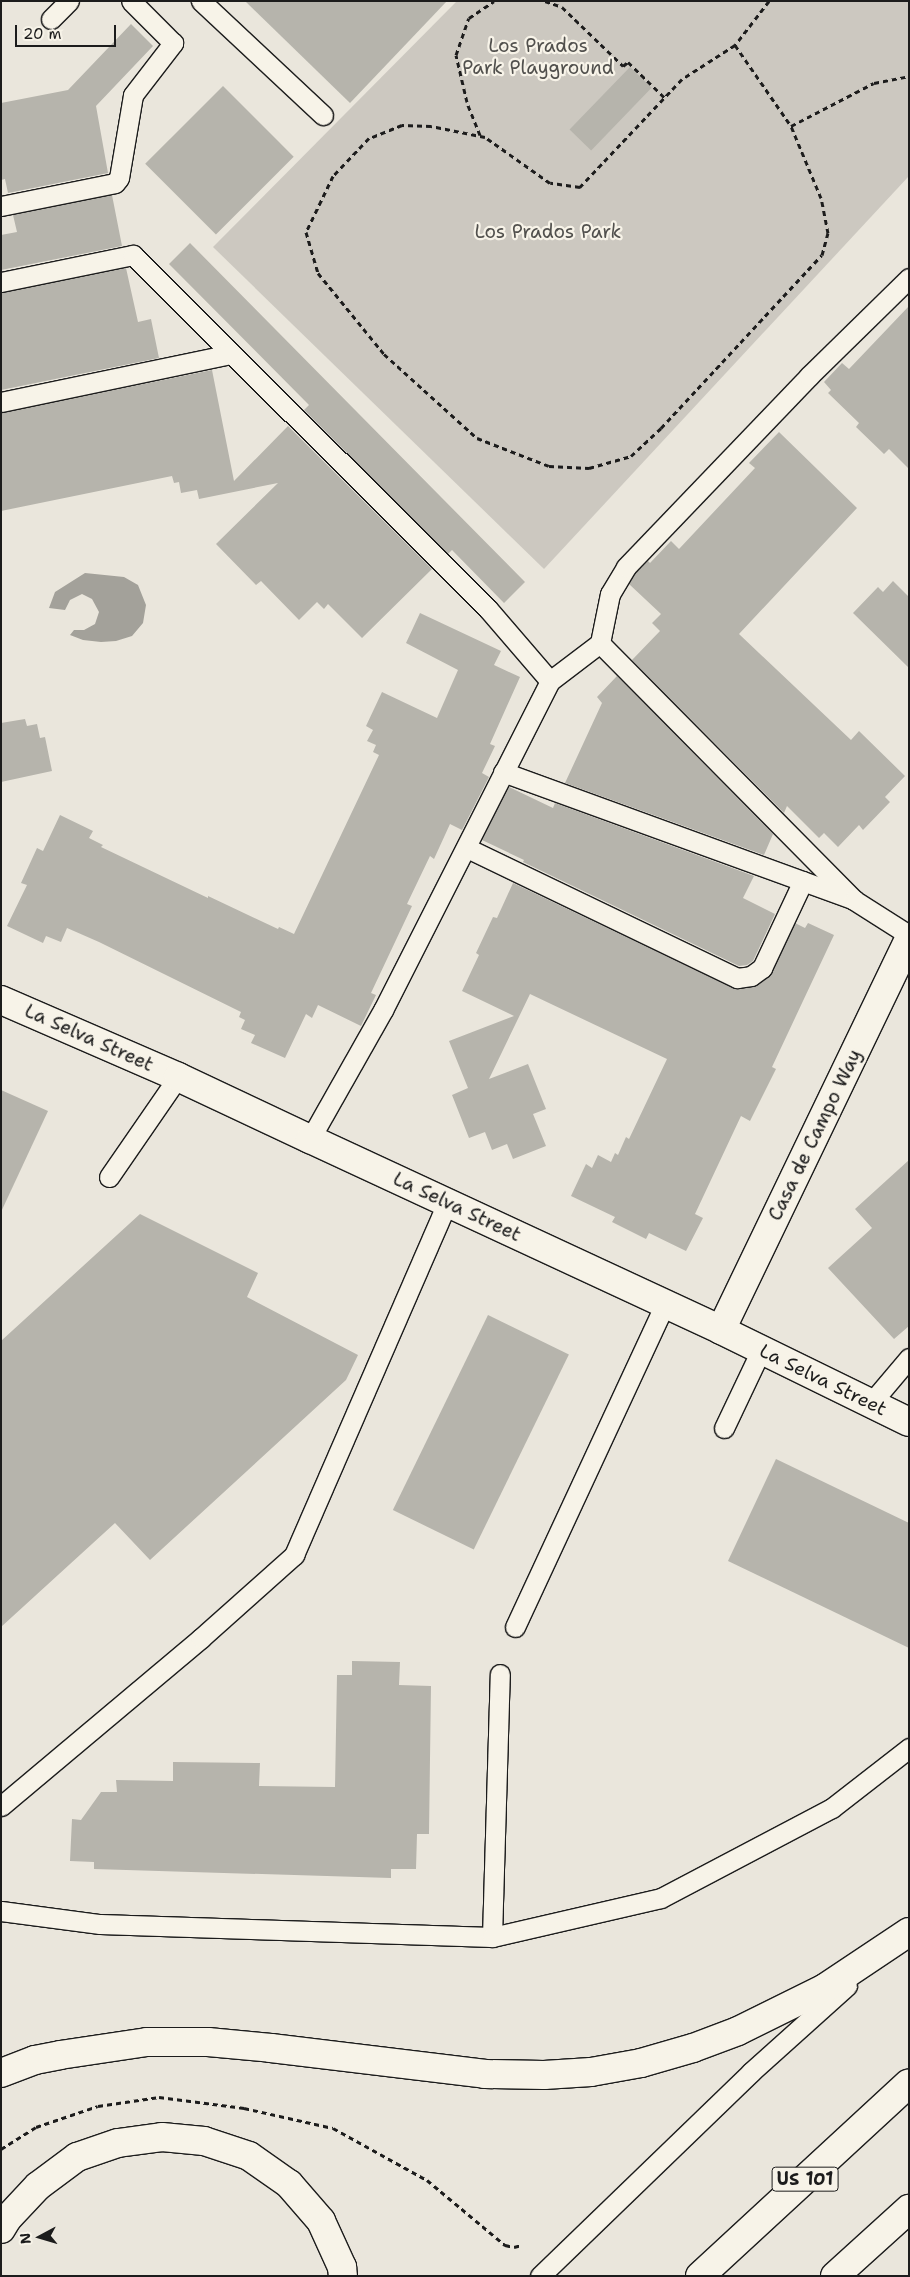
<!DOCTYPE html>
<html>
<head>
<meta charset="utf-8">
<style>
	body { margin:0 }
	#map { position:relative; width:910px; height:2277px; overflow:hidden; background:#eae6dc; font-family:"Shantell Sans",sans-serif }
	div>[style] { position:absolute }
	.green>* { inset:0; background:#ccc8c0 }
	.water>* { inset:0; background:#a3a19a }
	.building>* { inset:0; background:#b6b4ac; transform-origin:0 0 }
	.path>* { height:3px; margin-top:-1.5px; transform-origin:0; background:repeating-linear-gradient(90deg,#1c1c1c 0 5px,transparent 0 9px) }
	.roads { filter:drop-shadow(1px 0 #1c1c1c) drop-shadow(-1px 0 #1c1c1c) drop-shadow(0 1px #1c1c1c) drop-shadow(0 -1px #1c1c1c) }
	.lane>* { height:19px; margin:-9.5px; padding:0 9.5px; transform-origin:9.5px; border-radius:9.5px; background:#f7f3e8 }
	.street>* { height:28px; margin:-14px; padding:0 14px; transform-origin:14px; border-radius:14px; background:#f7f3e8 }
	.highway>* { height:28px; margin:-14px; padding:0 14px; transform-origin:14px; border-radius:14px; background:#f7f3e8 }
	span { translate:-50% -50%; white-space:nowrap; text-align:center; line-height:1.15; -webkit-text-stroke:4.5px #f7f3e8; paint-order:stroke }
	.shield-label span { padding:1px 4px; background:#f7f3e8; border:1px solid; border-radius:4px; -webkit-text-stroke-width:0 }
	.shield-label { font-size:18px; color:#1c1c1c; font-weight:700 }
	.park-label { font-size:19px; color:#51504d }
	.street-label { font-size:19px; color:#1c1c1c }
	.frame { position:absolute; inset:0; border:2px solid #1c1c1c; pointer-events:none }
	.north { position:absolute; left:15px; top:2212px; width:50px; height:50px; -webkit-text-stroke:4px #f7f3e8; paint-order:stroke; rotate:264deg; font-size:14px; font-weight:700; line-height:20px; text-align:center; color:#1c1c1c }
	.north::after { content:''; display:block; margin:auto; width:18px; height:22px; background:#1c1c1c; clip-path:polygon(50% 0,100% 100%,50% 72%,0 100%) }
	.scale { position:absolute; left:15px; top:25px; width:101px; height:22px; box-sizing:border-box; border:2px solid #1c1c1c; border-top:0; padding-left:6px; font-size:15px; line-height:18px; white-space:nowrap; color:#1c1c1c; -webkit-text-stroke:4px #f7f3e8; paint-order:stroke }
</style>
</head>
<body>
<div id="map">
	<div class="green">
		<i style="clip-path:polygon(457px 1px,909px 1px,909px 176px,544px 569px,213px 247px)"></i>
	</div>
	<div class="water">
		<i style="clip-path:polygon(85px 573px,124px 577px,138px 585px,146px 605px,143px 623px,132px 636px,116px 641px,101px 642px,83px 640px,70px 635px,74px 630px,84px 630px,95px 624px,99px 612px,92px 599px,82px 594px,70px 600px,65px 610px,49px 608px,55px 592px)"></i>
	</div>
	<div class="building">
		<i style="clip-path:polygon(245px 1px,447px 1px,350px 103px)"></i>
		<i style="clip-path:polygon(131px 24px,153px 46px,96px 106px,108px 173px,8px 193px,5px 179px,1px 180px,1px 103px,68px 90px)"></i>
		<i style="left:630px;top:67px;width:30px;height:87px;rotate:44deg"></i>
		<i style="left:223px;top:86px;width:100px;height:110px;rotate:45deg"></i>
		<i style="clip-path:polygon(112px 195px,122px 246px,1px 270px,1px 235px,17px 232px,13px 215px)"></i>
		<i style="clip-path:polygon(190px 243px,525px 582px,504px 603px,452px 550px,448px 554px,304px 410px,309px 405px,169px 264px)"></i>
		<i style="clip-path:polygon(126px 268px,138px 322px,151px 319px,159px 358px,1px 390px,1px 293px)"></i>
		<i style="clip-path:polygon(909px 306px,909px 469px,889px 449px,884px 454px,856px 427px,859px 423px,828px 393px,831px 390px,824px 382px,842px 363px,849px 369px)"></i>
		<i style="clip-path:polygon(212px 370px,234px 481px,288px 426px,432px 569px,362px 638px,328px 604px,324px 609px,317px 602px,299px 620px,261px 581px,256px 585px,216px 544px,278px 483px,199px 499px,197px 490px,181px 493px,179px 482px,174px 483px,172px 476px,1px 511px,1px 413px)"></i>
		<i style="clip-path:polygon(779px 432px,857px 508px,739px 634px,851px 740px,859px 731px,905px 776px,885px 797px,890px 802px,863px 830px,859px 825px,838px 847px,824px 833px,819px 838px,787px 806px,784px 813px,632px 660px,660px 631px,652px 623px,661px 614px,629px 584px,635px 574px,648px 561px,650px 563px,671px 541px,679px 549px,755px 468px,749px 463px)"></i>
		<i style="clip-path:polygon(893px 581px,909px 597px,909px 668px,853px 613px,878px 587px,883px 592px)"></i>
		<i style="clip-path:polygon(420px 613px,501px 651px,494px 665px,520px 677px,490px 744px,495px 746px,482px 773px,489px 777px,462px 830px,450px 824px,434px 859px,430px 856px,407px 904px,412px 906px,371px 993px,376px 995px,361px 1026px,318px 1005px,312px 1018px,306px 1014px,285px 1058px,251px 1043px,255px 1035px,241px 1029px,245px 1020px,239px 1017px,241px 1012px,99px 942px,67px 928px,61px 942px,46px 936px,43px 943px,7px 926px,27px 885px,21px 883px,37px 848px,43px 851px,60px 815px,93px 831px,89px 838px,103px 845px,101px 847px,208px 898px,208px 896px,278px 929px,279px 927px,294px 934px,379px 755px,373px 752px,376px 745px,367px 741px,373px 730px,366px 726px,382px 692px,437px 718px,458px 670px,406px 643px)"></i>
		<i style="clip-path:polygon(617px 676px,773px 834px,764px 855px,565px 783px,602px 703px,597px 697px)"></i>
		<i style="clip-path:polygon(25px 719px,27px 726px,37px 724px,40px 738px,45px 737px,52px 771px,1px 782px,1px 723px)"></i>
		<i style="clip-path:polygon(509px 787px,553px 808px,555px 803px,754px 876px,743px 898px,775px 914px,753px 961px,747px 965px,739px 966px,523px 862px,524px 860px,482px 840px)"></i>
		<i style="clip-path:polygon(513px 883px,733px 988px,753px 987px,769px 977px,795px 923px,805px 928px,808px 923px,834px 935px,772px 1067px,776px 1069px,750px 1121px,741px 1116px,695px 1214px,703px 1218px,686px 1251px,649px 1233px,646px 1239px,612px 1222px,615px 1217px,571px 1196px,586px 1164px,592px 1168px,598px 1155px,611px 1162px,615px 1153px,618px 1155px,626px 1137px,629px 1139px,667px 1059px,530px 994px,489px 1079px,528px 1064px,546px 1109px,533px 1114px,546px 1146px,513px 1159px,507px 1144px,492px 1150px,485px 1132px,469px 1138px,452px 1095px,468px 1088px,449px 1041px,514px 1016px,462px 991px,479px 955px,476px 953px,493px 917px,497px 918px)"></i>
		<i style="clip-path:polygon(1px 1090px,48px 1111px,1px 1212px)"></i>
		<i style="clip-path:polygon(909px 1160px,909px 1326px,894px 1339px,828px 1268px,872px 1228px,855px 1209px)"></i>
		<i style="clip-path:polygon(140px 1214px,258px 1273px,247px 1297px,358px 1355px,346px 1380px,150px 1560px,115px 1523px,1px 1627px,1px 1341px)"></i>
		<i style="left:488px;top:1315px;width:90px;height:217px;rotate:26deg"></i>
		<i style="clip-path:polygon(776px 1459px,909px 1523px,909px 1648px,728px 1561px)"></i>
		<i style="clip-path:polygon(352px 1661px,400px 1662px,399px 1685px,431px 1686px,429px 1834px,417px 1834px,416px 1869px,391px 1869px,391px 1878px,94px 1869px,94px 1862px,70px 1861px,72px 1819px,81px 1820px,101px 1792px,117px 1792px,116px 1780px,173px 1781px,173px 1762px,260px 1763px,259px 1786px,335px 1787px,337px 1675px,352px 1675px)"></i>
	</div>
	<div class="path">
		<i style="left:545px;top:1px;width:18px;rotate:19deg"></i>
		<i style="left:562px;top:7px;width:85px;rotate:44deg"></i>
		<i style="left:623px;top:66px;width:6px;rotate:-39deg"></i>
		<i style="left:628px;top:62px;width:52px;rotate:44.2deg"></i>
		<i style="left:769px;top:1px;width:56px;rotate:127.7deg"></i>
		<i style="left:735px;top:45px;width:98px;rotate:55.3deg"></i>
		<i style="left:791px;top:126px;width:93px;rotate:-27.4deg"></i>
		<i style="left:874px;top:83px;width:36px;rotate:-11deg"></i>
		<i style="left:735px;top:45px;width:63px;rotate:147.3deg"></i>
		<i style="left:682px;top:79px;width:149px;rotate:133.4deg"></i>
		<i style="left:580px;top:187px;width:30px;rotate:-172deg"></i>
		<i style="left:550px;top:183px;width:80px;rotate:-144.7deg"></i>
		<i style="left:485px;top:137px;width:55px;rotate:-168.5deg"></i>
		<i style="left:431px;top:126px;width:29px;rotate:-178deg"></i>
		<i style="left:402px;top:125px;width:35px;rotate:158deg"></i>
		<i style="left:369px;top:138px;width:52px;rotate:133.5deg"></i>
		<i style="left:333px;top:176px;width:62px;rotate:115.7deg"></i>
		<i style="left:306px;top:232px;width:43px;rotate:73.7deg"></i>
		<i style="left:318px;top:273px;width:104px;rotate:50.8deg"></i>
		<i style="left:384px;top:354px;width:125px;rotate:42.1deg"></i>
		<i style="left:477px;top:438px;width:77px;rotate:21.3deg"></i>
		<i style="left:549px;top:466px;width:40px;rotate:2.9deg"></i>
		<i style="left:589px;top:468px;width:44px;rotate:-15.9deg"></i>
		<i style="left:631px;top:456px;width:41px;rotate:-43deg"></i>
		<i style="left:661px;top:428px;width:236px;rotate:-47.1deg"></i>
		<i style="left:822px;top:255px;width:23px;rotate:-75deg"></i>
		<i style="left:828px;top:233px;width:36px;rotate:-101deg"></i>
		<i style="left:821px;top:198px;width:78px;rotate:-112.6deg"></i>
		<i style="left:480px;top:135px;width:35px;rotate:-112deg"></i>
		<i style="left:467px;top:102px;width:48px;rotate:-103.2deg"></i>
		<i style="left:456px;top:55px;width:39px;rotate:-71deg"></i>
		<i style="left:469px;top:18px;width:30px;rotate:-34deg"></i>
		<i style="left:1px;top:2149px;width:41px;rotate:-32.2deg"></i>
		<i style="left:36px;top:2127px;width:65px;rotate:-18.7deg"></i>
		<i style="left:98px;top:2106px;width:62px;rotate:-8.4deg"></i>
		<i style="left:159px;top:2097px;width:86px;rotate:7.4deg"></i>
		<i style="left:244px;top:2108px;width:91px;rotate:12.7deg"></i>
		<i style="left:333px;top:2128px;width:107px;rotate:29deg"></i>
		<i style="left:427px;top:2180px;width:102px;rotate:39.8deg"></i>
		<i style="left:505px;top:2245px;width:9px;rotate:13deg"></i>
		<i style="left:514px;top:2247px;width:8px;rotate:-14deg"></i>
	</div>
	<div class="roads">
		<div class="lane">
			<i style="left:201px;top:1px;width:167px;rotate:43.1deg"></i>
			<i style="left:51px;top:19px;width:25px;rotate:-45deg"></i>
			<i style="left:1px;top:206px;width:116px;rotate:-11.4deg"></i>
			<i style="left:115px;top:183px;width:6px;rotate:-51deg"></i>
			<i style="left:119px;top:178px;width:84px;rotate:-80.4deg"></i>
			<i style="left:133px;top:95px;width:66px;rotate:-52.4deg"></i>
			<i style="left:173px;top:43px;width:59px;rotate:-135deg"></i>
			<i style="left:1px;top:282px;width:135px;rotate:-11.6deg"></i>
			<i style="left:133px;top:255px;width:501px;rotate:44.92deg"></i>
			<i style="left:488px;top:609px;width:95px;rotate:49.3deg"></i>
			<i style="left:550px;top:681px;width:369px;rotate:116.9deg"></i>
			<i style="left:383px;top:1010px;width:148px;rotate:119.5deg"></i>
			<i style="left:1px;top:402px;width:235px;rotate:-11.8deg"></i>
			<i style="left:600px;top:643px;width:50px;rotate:-78.5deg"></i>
			<i style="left:610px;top:594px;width:31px;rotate:-59deg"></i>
			<i style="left:626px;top:567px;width:265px;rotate:-46.2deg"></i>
			<i style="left:809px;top:376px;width:140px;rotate:-44.4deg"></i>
			<i style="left:503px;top:772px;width:374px;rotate:20deg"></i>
			<i style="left:854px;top:900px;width:361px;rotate:-134.7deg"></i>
			<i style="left:600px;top:643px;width:63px;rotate:142.8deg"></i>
			<i style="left:467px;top:848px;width:300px;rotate:25.7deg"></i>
			<i style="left:737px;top:978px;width:14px;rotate:-8deg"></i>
			<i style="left:751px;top:976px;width:14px;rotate:-36deg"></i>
			<i style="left:762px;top:968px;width:96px;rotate:-64.8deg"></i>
			<i style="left:854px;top:900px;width:65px;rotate:32.5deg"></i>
			<i style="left:109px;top:1177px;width:121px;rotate:-55.4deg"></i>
			<i style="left:871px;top:1403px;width:59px;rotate:-49.8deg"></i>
			<i style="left:724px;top:1428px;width:86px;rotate:-64.6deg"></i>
			<i style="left:515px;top:1627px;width:356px;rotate:-65.1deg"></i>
			<i style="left:1px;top:1806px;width:261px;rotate:-40deg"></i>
			<i style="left:201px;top:1638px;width:125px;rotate:-41.7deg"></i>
			<i style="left:294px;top:1555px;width:384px;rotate:-66.5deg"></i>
			<i style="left:1px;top:1911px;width:100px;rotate:7.5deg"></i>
			<i style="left:100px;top:1924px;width:392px;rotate:1.9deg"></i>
			<i style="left:492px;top:1937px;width:263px;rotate:-88.3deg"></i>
			<i style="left:492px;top:1937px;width:173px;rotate:-13deg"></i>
			<i style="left:661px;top:1898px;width:193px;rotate:-27.8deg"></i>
			<i style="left:832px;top:1808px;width:98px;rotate:-37.9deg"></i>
			<i style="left:540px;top:2276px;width:293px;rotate:-44deg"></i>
			<i style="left:751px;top:2072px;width:129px;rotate:-41.9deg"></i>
		</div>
		<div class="street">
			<i style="left:1px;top:1000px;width:193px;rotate:23.5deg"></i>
			<i style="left:178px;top:1077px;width:146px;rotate:25.2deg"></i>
			<i style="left:310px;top:1139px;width:453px;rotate:24.9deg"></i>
			<i style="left:721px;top:1330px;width:209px;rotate:26.1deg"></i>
			<i style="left:721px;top:1330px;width:434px;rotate:-64.3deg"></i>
		</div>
		<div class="highway">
			<i style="left:1px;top:2073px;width:36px;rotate:-21deg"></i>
			<i style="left:35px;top:2060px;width:25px;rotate:-11deg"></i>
			<i style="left:60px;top:2055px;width:88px;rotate:-8.5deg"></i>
			<i style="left:147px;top:2042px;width:61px"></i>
			<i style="left:208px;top:2042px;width:63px;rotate:5.4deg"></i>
			<i style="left:271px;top:2048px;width:216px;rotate:6.9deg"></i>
			<i style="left:485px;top:2074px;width:59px;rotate:1deg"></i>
			<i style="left:544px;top:2075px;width:47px;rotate:-3.7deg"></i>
			<i style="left:591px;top:2072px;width:51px;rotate:-10.2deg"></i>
			<i style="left:641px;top:2063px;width:54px;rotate:-16.1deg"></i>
			<i style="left:693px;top:2048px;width:48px;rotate:-20.7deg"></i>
			<i style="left:738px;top:2031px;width:97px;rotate:-26.3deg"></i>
			<i style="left:825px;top:1988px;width:101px;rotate:-33.7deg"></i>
			<i style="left:1px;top:2229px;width:12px;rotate:-59deg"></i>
			<i style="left:7px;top:2219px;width:45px;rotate:-46.8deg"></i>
			<i style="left:38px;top:2186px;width:49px;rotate:-36.6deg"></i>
			<i style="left:77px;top:2157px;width:43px;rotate:-18.9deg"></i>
			<i style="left:118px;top:2143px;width:44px;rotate:-7.8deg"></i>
			<i style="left:162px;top:2137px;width:42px;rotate:5.4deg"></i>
			<i style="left:204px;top:2141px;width:47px;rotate:18.4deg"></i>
			<i style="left:249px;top:2156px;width:49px;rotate:35deg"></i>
			<i style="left:289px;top:2184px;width:49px;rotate:49.1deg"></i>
			<i style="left:321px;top:2221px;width:51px;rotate:65.5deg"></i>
			<i style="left:342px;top:2267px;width:9px;rotate:84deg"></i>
			<i style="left:700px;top:2276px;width:284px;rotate:-42.7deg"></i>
			<i style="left:835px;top:2276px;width:100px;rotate:-42.2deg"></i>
		</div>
	</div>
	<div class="shield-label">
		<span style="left:805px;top:2179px">US 101</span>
	</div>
	<div class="park-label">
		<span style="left:538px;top:57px">Los Prados<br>Park Playground</span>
		<span style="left:548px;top:232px">Los Prados Park</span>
	</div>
	<div class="street-label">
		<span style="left:89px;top:1038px;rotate:24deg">La Selva Street</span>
		<span style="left:815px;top:1135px;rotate:-64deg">Casa de Campo Way</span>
		<span style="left:457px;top:1207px;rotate:25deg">La Selva Street</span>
		<span style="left:823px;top:1380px;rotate:26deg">La Selva Street</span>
	</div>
	<div class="frame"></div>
	<div class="north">N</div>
	<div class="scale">20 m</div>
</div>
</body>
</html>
